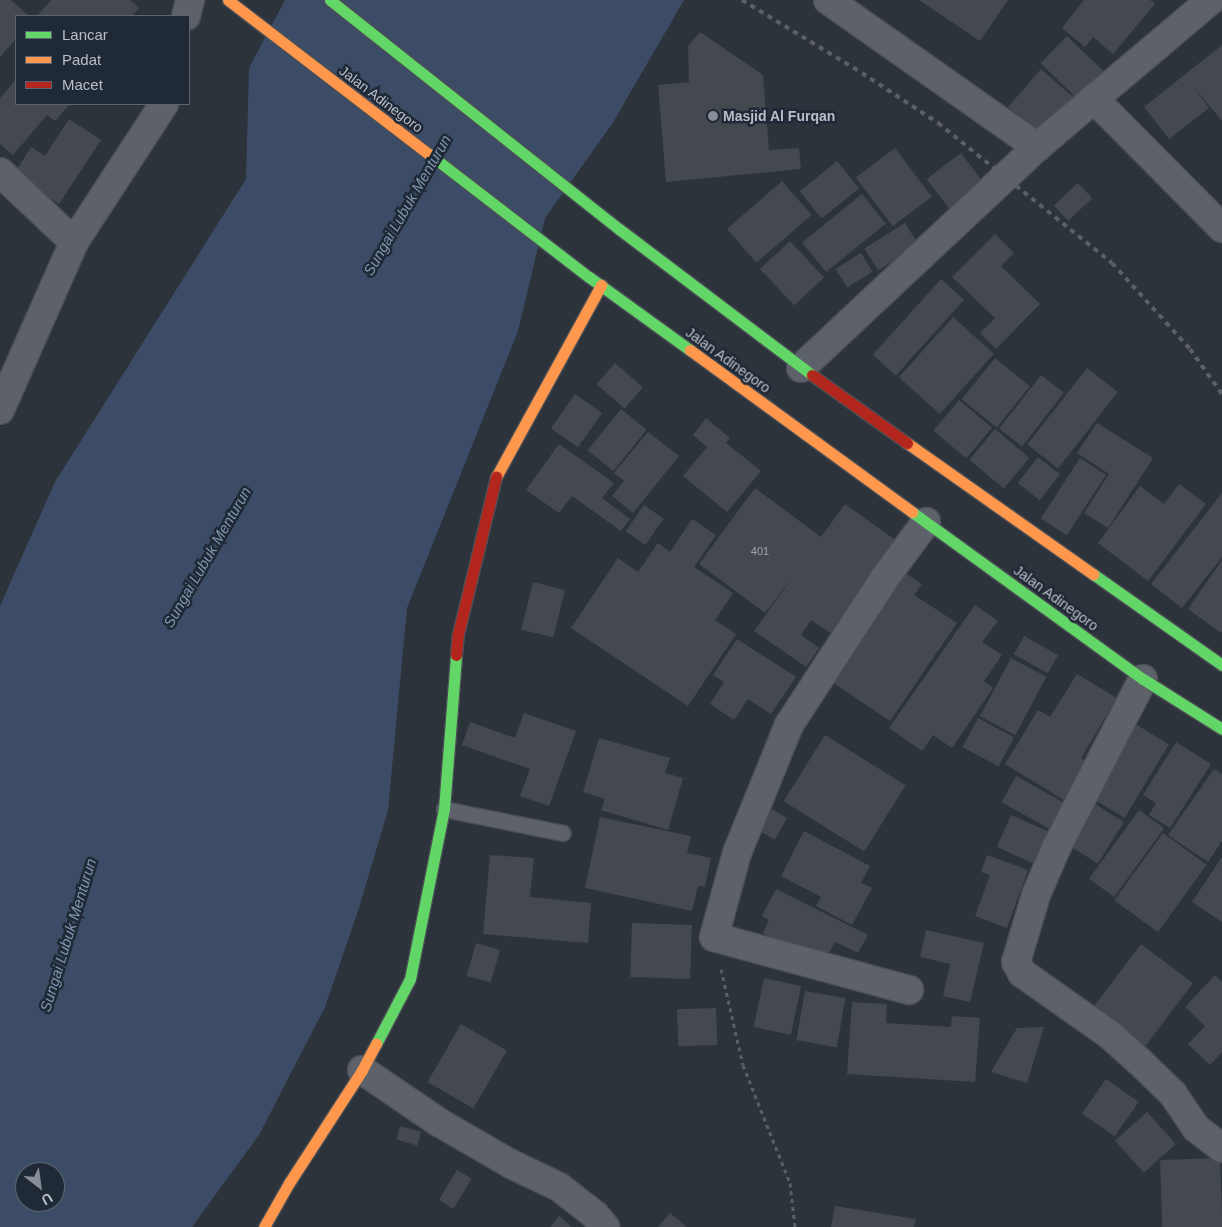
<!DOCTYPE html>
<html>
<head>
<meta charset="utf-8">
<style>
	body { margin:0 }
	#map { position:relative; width:1222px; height:1227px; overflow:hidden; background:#2d333b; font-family:Arial,sans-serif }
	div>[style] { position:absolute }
	.water>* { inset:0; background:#3c4c66 }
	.building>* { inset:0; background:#444950; transform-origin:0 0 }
	.path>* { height:3px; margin-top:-1.5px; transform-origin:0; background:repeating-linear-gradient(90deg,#5a6066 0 4px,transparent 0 8px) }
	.roads { filter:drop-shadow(1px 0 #4b4f55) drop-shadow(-1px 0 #4b4f55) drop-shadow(0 1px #4b4f55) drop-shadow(0 -1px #4b4f55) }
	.lane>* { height:15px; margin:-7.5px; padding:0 7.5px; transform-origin:7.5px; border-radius:7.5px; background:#5d6169 }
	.street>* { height:28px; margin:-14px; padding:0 14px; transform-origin:14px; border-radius:14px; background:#5d6169 }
	.fast>* { height:11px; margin:-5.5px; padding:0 5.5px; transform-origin:5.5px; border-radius:5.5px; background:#63d668 }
	.slow>* { height:11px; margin:-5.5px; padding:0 5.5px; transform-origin:5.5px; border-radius:5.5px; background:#ff974d }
	.jam>* { height:11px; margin:-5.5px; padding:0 5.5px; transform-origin:5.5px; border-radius:5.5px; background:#b3261e }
	.rail>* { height:4px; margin-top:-2px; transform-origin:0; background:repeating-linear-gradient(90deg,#5c6066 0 5px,transparent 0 10px) }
	.dots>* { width:14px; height:14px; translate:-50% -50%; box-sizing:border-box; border:2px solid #202936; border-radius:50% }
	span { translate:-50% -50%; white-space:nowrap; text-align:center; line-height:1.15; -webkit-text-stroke:5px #202936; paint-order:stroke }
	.number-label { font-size:11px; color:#9ba2ac }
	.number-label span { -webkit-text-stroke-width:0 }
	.street-label { font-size:14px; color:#b8bfcb }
	.poi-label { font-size:14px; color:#b8bfcb; font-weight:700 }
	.left { translate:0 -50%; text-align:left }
	.water-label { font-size:15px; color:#8095b2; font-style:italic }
	.legend { position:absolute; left:15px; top:15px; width:175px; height:90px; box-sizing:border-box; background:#202936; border:1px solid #5d6572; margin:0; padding:6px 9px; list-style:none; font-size:15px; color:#b8bfcb }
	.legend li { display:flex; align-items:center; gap:10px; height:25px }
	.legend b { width:25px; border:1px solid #5d6572 }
	.north { position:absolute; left:15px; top:1162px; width:50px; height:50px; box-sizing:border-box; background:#202936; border:1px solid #5d6572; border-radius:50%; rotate:150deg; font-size:14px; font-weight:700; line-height:20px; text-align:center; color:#b8bfcb }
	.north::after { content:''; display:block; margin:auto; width:18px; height:22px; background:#878e99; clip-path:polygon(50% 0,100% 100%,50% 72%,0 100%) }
</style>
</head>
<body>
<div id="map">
	<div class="water">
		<i style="clip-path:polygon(evenodd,285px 0,684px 0,612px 124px,545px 218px,518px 331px,407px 608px,388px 810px,359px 908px,325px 1007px,259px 1135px,192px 1227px,0 1227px,0 606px,55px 482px,246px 179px,249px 68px,285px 0,25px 1172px,55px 1172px,55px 1202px,25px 1202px,25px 1172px)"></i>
	</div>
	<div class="building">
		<i style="clip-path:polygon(0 0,11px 0,29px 16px,16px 16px,16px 39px,0 57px)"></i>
		<i style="clip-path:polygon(51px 0,130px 0,139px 8px,132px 16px,39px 16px,38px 15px)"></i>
		<i style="clip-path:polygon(919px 0,1008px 0,980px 41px)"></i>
		<i style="clip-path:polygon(1084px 0,1150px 0,1155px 4px,1113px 54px,1093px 37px,1085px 47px,1062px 28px)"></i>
		<i style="clip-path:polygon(700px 32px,763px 75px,769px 150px,799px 148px,801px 169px,666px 182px,658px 85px,689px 82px,688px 46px)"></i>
		<i style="left:1067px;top:36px;width:55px;height:38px;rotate:44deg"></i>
		<i style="clip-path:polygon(1222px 45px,1222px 121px,1193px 86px,1209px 108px,1169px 139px,1144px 107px)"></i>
		<i style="left:1041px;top:69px;width:45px;height:50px;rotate:41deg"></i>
		<i style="clip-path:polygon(16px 79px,16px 104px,70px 104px,55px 121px,47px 115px,13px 155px,0 144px,0 98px)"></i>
		<i style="clip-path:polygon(69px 119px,101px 140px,59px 204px,14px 174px,31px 147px,45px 156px)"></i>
		<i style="left:895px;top:148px;width:61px;height:49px;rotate:53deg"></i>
		<i style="left:961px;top:153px;width:41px;height:43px;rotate:53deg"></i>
		<i style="left:837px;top:161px;width:35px;height:48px;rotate:51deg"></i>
		<i style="left:782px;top:181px;width:45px;height:73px;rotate:49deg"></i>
		<i style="left:1078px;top:183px;width:21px;height:33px;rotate:47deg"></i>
		<i style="left:862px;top:194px;width:38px;height:77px;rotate:51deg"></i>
		<i style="left:905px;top:223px;width:26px;height:48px;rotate:58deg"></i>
		<i style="clip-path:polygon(995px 234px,1014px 253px,1001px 266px,1040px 304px,996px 349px,980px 333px,995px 318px,952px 277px)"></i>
		<i style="left:790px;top:241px;width:50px;height:41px;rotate:47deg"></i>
		<i style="left:861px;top:253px;width:22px;height:30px;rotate:58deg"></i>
		<i style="left:941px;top:279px;width:31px;height:102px;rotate:42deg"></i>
		<i style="left:953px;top:317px;width:55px;height:81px;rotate:42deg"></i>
		<i style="left:995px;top:358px;width:45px;height:53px;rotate:39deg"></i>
		<i style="left:615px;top:363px;width:37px;height:28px;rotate:41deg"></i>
		<i style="left:1087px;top:368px;width:39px;height:97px;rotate:38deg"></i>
		<i style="left:1041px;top:375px;width:29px;height:68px;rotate:38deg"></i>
		<i style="left:575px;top:394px;width:33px;height:42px;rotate:35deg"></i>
		<i style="left:959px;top:400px;width:43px;height:40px;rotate:40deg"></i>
		<i style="left:621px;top:409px;width:33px;height:53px;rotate:39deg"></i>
		<i style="clip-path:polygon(706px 418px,730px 438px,726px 443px,761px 471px,727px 512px,683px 476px,707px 447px,693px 435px)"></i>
		<i style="clip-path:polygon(1097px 423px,1153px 458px,1108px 528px,1084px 513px,1109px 474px,1077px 453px)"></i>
		<i style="left:995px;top:429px;width:45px;height:40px;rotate:40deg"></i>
		<i style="clip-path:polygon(648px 432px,679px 456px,633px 513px,612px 496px,624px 481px,614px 473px)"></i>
		<i style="clip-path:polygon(559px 444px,614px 483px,602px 498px,630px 519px,621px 531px,572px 496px,559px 513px,526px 490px)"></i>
		<i style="left:1038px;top:457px;width:28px;height:33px;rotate:38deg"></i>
		<i style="left:1080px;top:458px;width:31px;height:72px;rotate:33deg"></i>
		<i style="clip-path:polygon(1179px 484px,1206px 504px,1148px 581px,1098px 543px,1140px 486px,1164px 504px)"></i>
		<i style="clip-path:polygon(755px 488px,821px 537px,845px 504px,901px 544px,835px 636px,811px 620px,801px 635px,819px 648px,806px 667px,754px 631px,795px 574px,765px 613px,699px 564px)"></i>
		<i style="clip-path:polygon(1222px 493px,1222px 557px,1182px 608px,1151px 584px)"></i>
		<i style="left:644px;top:505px;width:24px;height:32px;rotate:35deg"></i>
		<i style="clip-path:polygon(692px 519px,716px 535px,694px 567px,733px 593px,715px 620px,736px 634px,688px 706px,571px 628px,618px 558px,638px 572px,658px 543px,670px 552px)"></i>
		<i style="clip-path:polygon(1222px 560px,1222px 631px,1221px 633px,1188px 609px)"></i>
		<i style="clip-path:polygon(899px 569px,922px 584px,914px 595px,957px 623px,890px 721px,826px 678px)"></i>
		<i style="left:533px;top:582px;width:33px;height:49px;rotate:14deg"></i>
		<i style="clip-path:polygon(975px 605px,998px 621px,982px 642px,1002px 655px,984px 681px,993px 688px,952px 748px,933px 735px,922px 751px,889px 728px)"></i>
		<i style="left:1024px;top:636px;width:39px;height:21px;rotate:29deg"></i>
		<i style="clip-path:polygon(737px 639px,796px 677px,771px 714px,748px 699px,734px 720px,710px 704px,724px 682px,713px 675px)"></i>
		<i style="left:1011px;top:658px;width:40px;height:66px;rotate:28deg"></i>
		<i style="clip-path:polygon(1077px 674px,1117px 698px,1081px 758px,1095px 767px,1072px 805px,1005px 764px,1038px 710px,1050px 717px)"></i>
		<i style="clip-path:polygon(524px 713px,576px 731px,549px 806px,520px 796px,530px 769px,462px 745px,470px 722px,515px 738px)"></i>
		<i style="left:978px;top:718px;width:41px;height:33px;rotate:28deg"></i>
		<i style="left:1132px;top:722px;width:43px;height:86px;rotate:31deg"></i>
		<i style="left:825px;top:735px;width:95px;height:78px;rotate:32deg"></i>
		<i style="clip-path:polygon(599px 738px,670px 758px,665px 773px,683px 778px,668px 830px,601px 810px,605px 799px,583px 792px)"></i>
		<i style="clip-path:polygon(1176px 742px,1211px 764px,1170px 828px,1149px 815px,1156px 803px,1143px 795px)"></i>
		<i style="clip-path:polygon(1214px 769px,1222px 774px,1222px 841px,1208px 862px,1168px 835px)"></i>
		<i style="left:1016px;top:776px;width:63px;height:30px;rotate:29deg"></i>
		<i style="left:763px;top:804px;width:28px;height:25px;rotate:30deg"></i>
		<i style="left:1095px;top:804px;width:34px;height:49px;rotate:32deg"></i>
		<i style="left:1139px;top:810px;width:31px;height:85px;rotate:36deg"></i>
		<i style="left:1011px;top:815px;width:48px;height:35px;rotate:24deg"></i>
		<i style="clip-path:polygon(600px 817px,691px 836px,687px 853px,711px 858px,705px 887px,698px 886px,692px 911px,585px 888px)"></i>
		<i style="clip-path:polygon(804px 831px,870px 866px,861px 883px,872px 888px,852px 925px,816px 906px,821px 897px,781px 876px)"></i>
		<i style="left:1163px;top:833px;width:54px;height:83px;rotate:36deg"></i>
		<i style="clip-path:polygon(490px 855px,534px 858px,530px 897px,591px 903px,588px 943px,483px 934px)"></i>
		<i style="clip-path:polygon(987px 855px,1028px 870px,1007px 928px,975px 916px,990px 875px,981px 872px)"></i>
		<i style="clip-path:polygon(1222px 857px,1222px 922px,1192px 902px)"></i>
		<i style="clip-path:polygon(776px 889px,868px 935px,858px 953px,835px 942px,823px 964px,763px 933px,769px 920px,762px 916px)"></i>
		<i style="left:632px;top:923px;width:60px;height:54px;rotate:2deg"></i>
		<i style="clip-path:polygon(926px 930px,984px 943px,970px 1002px,943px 996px,950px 964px,920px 957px)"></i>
		<i style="left:476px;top:943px;width:25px;height:34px;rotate:16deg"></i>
		<i style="left:1141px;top:944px;width:65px;height:79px;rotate:37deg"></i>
		<i style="clip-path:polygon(1215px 975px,1222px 982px,1222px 1052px,1210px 1065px,1188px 1044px,1205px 1026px,1185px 1007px)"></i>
		<i style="left:764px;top:978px;width:38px;height:50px;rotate:12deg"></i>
		<i style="left:805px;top:991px;width:41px;height:50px;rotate:10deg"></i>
		<i style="clip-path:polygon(852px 1002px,887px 1004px,886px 1023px,951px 1027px,952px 1016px,980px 1018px,975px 1082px,847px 1074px)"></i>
		<i style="left:716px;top:1008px;width:37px;height:39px;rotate:88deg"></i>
		<i style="left:461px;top:1024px;width:53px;height:67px;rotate:30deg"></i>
		<i style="clip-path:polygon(1044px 1027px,1027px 1083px,991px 1072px,1017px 1028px)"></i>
		<i style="left:1106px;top:1079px;width:40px;height:42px;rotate:35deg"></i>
		<i style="left:1147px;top:1112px;width:43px;height:43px;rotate:48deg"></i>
		<i style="left:400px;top:1126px;width:22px;height:14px;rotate:16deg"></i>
		<i style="left:1220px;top:1158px;width:69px;height:60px;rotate:88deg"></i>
		<i style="left:457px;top:1170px;width:17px;height:35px;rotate:31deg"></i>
		<i style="clip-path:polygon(835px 1206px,916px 1219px,914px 1227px,831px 1227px)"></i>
		<i style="clip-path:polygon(670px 1213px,687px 1227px,658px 1227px)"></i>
		<i style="clip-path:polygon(559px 1216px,572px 1227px,550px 1227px)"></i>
	</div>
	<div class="path">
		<i style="left:721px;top:969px;width:98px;rotate:77.1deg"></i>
		<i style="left:743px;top:1065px;width:127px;rotate:68.3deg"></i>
		<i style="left:790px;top:1183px;width:44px;rotate:83.5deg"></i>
	</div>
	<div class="roads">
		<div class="lane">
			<i style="left:444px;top:809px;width:121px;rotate:11.4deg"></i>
		</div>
		<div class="street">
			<i style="left:828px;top:0;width:256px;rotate:35.1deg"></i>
			<i style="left:186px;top:16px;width:16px;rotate:-76deg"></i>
			<i style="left:1094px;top:99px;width:182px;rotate:45.2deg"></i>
			<i style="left:0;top:172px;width:102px;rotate:43.4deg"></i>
			<i style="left:801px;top:368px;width:323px;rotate:-43.1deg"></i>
			<i style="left:1037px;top:147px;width:228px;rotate:-40.2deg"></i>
			<i style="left:0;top:410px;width:184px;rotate:-66.2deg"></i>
			<i style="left:74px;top:242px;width:165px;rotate:-56.9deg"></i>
			<i style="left:1143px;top:679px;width:188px;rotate:117.2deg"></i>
			<i style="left:1057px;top:846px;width:53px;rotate:113.2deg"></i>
			<i style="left:1036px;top:895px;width:70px;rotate:106.6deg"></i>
			<i style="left:1016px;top:962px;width:13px;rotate:61deg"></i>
			<i style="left:1022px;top:973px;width:108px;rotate:35.2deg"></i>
			<i style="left:1110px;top:1035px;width:40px;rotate:42deg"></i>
			<i style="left:1140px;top:1062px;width:46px;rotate:44.1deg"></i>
			<i style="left:1173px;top:1094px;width:41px;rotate:55.9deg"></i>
			<i style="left:1196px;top:1128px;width:33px;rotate:38deg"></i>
			<i style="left:909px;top:990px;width:202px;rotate:-164.8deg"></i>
			<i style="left:714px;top:937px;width:87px;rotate:-74.7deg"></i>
			<i style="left:737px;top:853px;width:138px;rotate:-67.9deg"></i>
			<i style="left:789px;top:725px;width:174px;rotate:-56.9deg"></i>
			<i style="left:884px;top:579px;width:71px;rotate:-53.6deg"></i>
			<i style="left:362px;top:1070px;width:94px;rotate:34.2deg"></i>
			<i style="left:440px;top:1123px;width:82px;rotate:30deg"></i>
			<i style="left:511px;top:1164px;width:53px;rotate:25.6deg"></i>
			<i style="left:559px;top:1187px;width:46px;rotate:37.9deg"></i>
			<i style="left:595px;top:1215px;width:16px;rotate:50deg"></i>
		</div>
		<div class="fast">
			<i style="left:330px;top:0;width:369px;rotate:38.4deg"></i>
			<i style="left:619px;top:229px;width:242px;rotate:37.1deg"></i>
			<i style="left:429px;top:154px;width:202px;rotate:37.6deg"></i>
			<i style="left:589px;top:277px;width:125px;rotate:35.9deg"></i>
			<i style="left:912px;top:512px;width:285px;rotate:35.9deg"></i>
			<i style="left:1143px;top:679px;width:93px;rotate:32.3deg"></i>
			<i style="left:1093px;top:574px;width:158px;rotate:35.2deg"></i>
			<i style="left:376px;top:1044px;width:73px;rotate:-62.4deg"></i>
			<i style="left:410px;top:979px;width:173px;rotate:-78.7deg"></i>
			<i style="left:444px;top:809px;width:154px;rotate:-85.5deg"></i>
		</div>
		<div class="slow">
			<i style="left:228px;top:0;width:253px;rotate:37.5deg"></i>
			<i style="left:690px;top:350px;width:275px;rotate:36.1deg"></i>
			<i style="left:907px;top:443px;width:228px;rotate:35.2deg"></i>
			<i style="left:496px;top:477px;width:219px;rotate:-61.3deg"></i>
			<i style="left:264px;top:1227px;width:51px;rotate:-60.4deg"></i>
			<i style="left:289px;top:1183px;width:135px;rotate:-57.1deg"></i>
			<i style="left:362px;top:1070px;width:30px;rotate:-62deg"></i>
		</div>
		<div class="jam">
			<i style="left:812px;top:375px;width:117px;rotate:35.6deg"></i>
			<i style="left:456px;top:655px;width:21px;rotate:-85deg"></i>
			<i style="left:458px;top:634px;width:162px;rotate:-76.4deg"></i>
		</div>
	</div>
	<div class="rail">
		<i style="left:742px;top:0;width:140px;rotate:31.3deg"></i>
		<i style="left:862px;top:73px;width:91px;rotate:33.3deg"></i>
		<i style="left:938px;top:123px;width:223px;rotate:38.8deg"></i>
		<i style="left:1112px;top:263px;width:116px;rotate:47.8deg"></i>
		<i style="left:1190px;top:349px;width:55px;rotate:54.6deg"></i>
	</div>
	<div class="dots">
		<i style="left:713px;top:116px;background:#878e99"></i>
	</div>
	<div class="number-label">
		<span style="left:760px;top:551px">401</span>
	</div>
	<div class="street-label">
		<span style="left:381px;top:99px;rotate:37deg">Jalan Adinegoro</span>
		<span style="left:728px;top:360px;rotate:36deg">Jalan Adinegoro</span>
		<span style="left:1056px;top:598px;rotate:36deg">Jalan Adinegoro</span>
	</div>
	<div class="poi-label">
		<span class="left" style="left:723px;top:116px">Masjid Al Furqan</span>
	</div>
	<div class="water-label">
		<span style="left:407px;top:205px;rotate:-60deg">Sungai Lubuk Menturun</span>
		<span style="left:207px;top:557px;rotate:-60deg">Sungai Lubuk Menturun</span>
		<span style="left:68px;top:935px;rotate:-73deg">Sungai Lubuk Menturun</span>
	</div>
	<ul class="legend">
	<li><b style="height:6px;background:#63d668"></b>Lancar</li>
	<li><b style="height:6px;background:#ff974d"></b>Padat</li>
	<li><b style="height:6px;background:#b3261e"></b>Macet</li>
	</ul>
	<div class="north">U</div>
</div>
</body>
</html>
